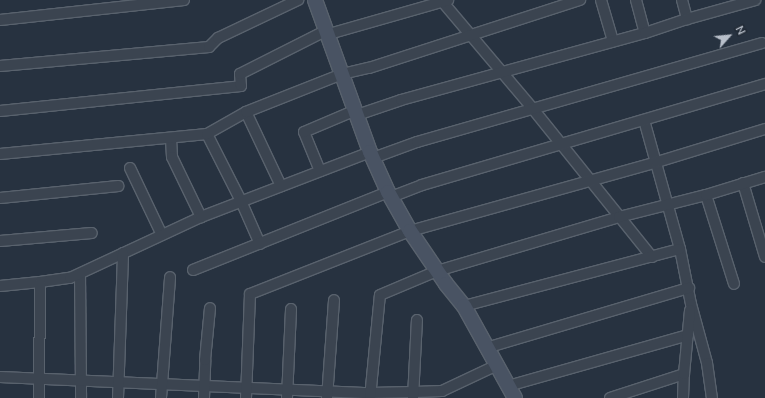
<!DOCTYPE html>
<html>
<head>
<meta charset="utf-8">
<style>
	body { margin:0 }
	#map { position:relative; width:765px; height:398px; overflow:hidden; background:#273240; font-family:"Nunito Sans",sans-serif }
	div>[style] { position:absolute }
	.roads { filter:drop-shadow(1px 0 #59626d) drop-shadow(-1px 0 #59626d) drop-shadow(0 1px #59626d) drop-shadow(0 -1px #59626d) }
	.street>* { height:10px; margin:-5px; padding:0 5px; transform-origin:5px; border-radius:5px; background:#3b4450 }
	.secondary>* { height:14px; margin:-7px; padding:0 7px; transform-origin:7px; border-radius:7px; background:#495363 }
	span { translate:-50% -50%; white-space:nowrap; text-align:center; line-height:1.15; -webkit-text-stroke:3.5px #202935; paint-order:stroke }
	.north { position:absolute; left:709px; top:16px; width:40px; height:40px; -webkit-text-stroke:3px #202935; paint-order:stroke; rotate:63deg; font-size:11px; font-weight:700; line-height:16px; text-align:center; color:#b8bfca }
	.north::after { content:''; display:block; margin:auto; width:14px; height:18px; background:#b8bfca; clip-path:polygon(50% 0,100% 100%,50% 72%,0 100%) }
</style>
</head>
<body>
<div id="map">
	<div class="roads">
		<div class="street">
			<i style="left:441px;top:0;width:143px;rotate:49.8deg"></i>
			<i style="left:533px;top:109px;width:190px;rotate:51.2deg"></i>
			<i style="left:601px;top:0;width:43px;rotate:73.7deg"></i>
			<i style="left:636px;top:0;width:34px;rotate:75deg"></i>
			<i style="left:682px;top:0;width:20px;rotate:75deg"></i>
			<i style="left:0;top:20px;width:185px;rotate:-6.2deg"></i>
			<i style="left:329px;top:34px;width:124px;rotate:-15.9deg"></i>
			<i style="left:0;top:66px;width:210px;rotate:-5.2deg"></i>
			<i style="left:209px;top:47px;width:13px;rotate:-45deg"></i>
			<i style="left:218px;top:38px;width:89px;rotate:-25.4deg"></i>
			<i style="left:0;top:111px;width:242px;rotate:-5.9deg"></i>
			<i style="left:241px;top:86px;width:12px;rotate:-95deg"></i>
			<i style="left:240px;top:74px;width:97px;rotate:-26.8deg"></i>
			<i style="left:246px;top:112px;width:82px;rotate:64.7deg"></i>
			<i style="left:357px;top:115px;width:46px;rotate:-18.8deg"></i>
			<i style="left:401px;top:100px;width:253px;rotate:-15.4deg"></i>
			<i style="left:645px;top:33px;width:44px;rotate:-18.4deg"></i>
			<i style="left:687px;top:19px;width:71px;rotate:-15.6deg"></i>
			<i style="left:644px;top:120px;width:134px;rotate:74.4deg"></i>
			<i style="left:680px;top:249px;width:56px;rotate:78.7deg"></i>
			<i style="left:691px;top:304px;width:61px;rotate:74.8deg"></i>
			<i style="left:707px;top:363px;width:35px;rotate:82deg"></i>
			<i style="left:207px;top:134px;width:75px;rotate:63.1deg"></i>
			<i style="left:241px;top:201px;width:47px;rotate:66.2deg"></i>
			<i style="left:171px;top:138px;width:19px;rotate:87deg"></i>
			<i style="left:172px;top:157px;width:67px;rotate:64.2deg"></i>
			<i style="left:0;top:154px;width:208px;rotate:-5.5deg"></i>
			<i style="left:207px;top:134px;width:45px;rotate:-29.4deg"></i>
			<i style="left:246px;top:112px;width:103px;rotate:-21.6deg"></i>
			<i style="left:342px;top:74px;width:28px;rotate:-13deg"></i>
			<i style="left:369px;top:68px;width:222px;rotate:-17.9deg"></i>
			<i style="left:373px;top:158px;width:47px;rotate:-20deg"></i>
			<i style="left:417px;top:142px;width:359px;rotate:-16deg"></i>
			<i style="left:130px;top:168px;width:74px;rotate:64.5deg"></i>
			<i style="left:320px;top:171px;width:42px;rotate:-112.3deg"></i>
			<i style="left:304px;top:132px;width:56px;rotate:-22.9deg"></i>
			<i style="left:743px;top:183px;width:77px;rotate:73.4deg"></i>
			<i style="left:706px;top:195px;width:93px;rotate:72.5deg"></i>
			<i style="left:391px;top:197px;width:33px;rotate:-21deg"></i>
			<i style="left:422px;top:185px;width:358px;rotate:-16.4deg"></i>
			<i style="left:0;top:198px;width:119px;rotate:-5.8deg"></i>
			<i style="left:0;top:241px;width:92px;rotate:-5deg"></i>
			<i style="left:193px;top:270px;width:210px;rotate:-21.8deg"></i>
			<i style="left:80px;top:274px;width:124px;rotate:89.5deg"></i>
			<i style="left:0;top:286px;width:40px;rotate:-5.7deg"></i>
			<i style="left:40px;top:282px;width:30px;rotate:-8deg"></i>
			<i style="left:70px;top:278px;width:145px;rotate:-25deg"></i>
			<i style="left:201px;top:217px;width:181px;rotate:-21deg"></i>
			<i style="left:464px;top:306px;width:223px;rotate:-14.8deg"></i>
			<i style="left:486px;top:348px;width:212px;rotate:-16.5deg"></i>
			<i style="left:0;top:377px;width:370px;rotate:2.5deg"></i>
			<i style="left:370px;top:393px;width:44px;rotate:-1.3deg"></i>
			<i style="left:414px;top:392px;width:28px;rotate:-2deg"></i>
			<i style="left:442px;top:391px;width:61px;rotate:-25.3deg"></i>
			<i style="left:508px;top:386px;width:187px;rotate:-15.8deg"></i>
			<i style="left:39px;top:398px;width:116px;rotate:-89.5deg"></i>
			<i style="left:118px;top:398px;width:145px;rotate:-88deg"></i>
			<i style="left:161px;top:398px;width:121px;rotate:-85.7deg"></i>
			<i style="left:204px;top:398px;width:38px;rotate:-88deg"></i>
			<i style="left:205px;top:360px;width:52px;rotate:-84.5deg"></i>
			<i style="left:246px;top:398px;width:104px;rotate:-87.8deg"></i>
			<i style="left:250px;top:294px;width:172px;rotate:-21.5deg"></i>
			<i style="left:410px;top:231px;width:256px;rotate:-15.6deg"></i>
			<i style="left:657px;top:162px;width:113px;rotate:-17deg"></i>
			<i style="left:287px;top:398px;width:89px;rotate:-87.4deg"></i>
			<i style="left:327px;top:398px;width:98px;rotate:-85.9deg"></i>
			<i style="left:370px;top:398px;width:103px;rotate:-84.5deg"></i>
			<i style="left:380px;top:295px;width:62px;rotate:-22.8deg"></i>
			<i style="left:437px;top:271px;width:190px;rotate:-16.5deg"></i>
			<i style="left:619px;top:217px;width:90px;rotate:-14.2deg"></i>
			<i style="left:706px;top:195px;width:62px;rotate:-17deg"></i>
			<i style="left:413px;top:398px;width:78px;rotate:-87.1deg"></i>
			<i style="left:610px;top:398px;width:78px;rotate:-18deg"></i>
			<i style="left:683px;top:398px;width:24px;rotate:-88deg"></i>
			<i style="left:684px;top:374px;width:64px;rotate:-84.6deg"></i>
		</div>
		<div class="secondary">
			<i style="left:315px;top:0;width:162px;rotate:70.1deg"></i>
			<i style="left:370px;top:152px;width:44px;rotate:65.8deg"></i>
			<i style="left:388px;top:192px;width:45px;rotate:60.6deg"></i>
			<i style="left:410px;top:231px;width:64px;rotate:55.8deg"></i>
			<i style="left:446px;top:284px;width:28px;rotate:51deg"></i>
			<i style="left:464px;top:306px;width:105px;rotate:61deg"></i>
		</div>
	</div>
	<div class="north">N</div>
</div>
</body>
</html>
